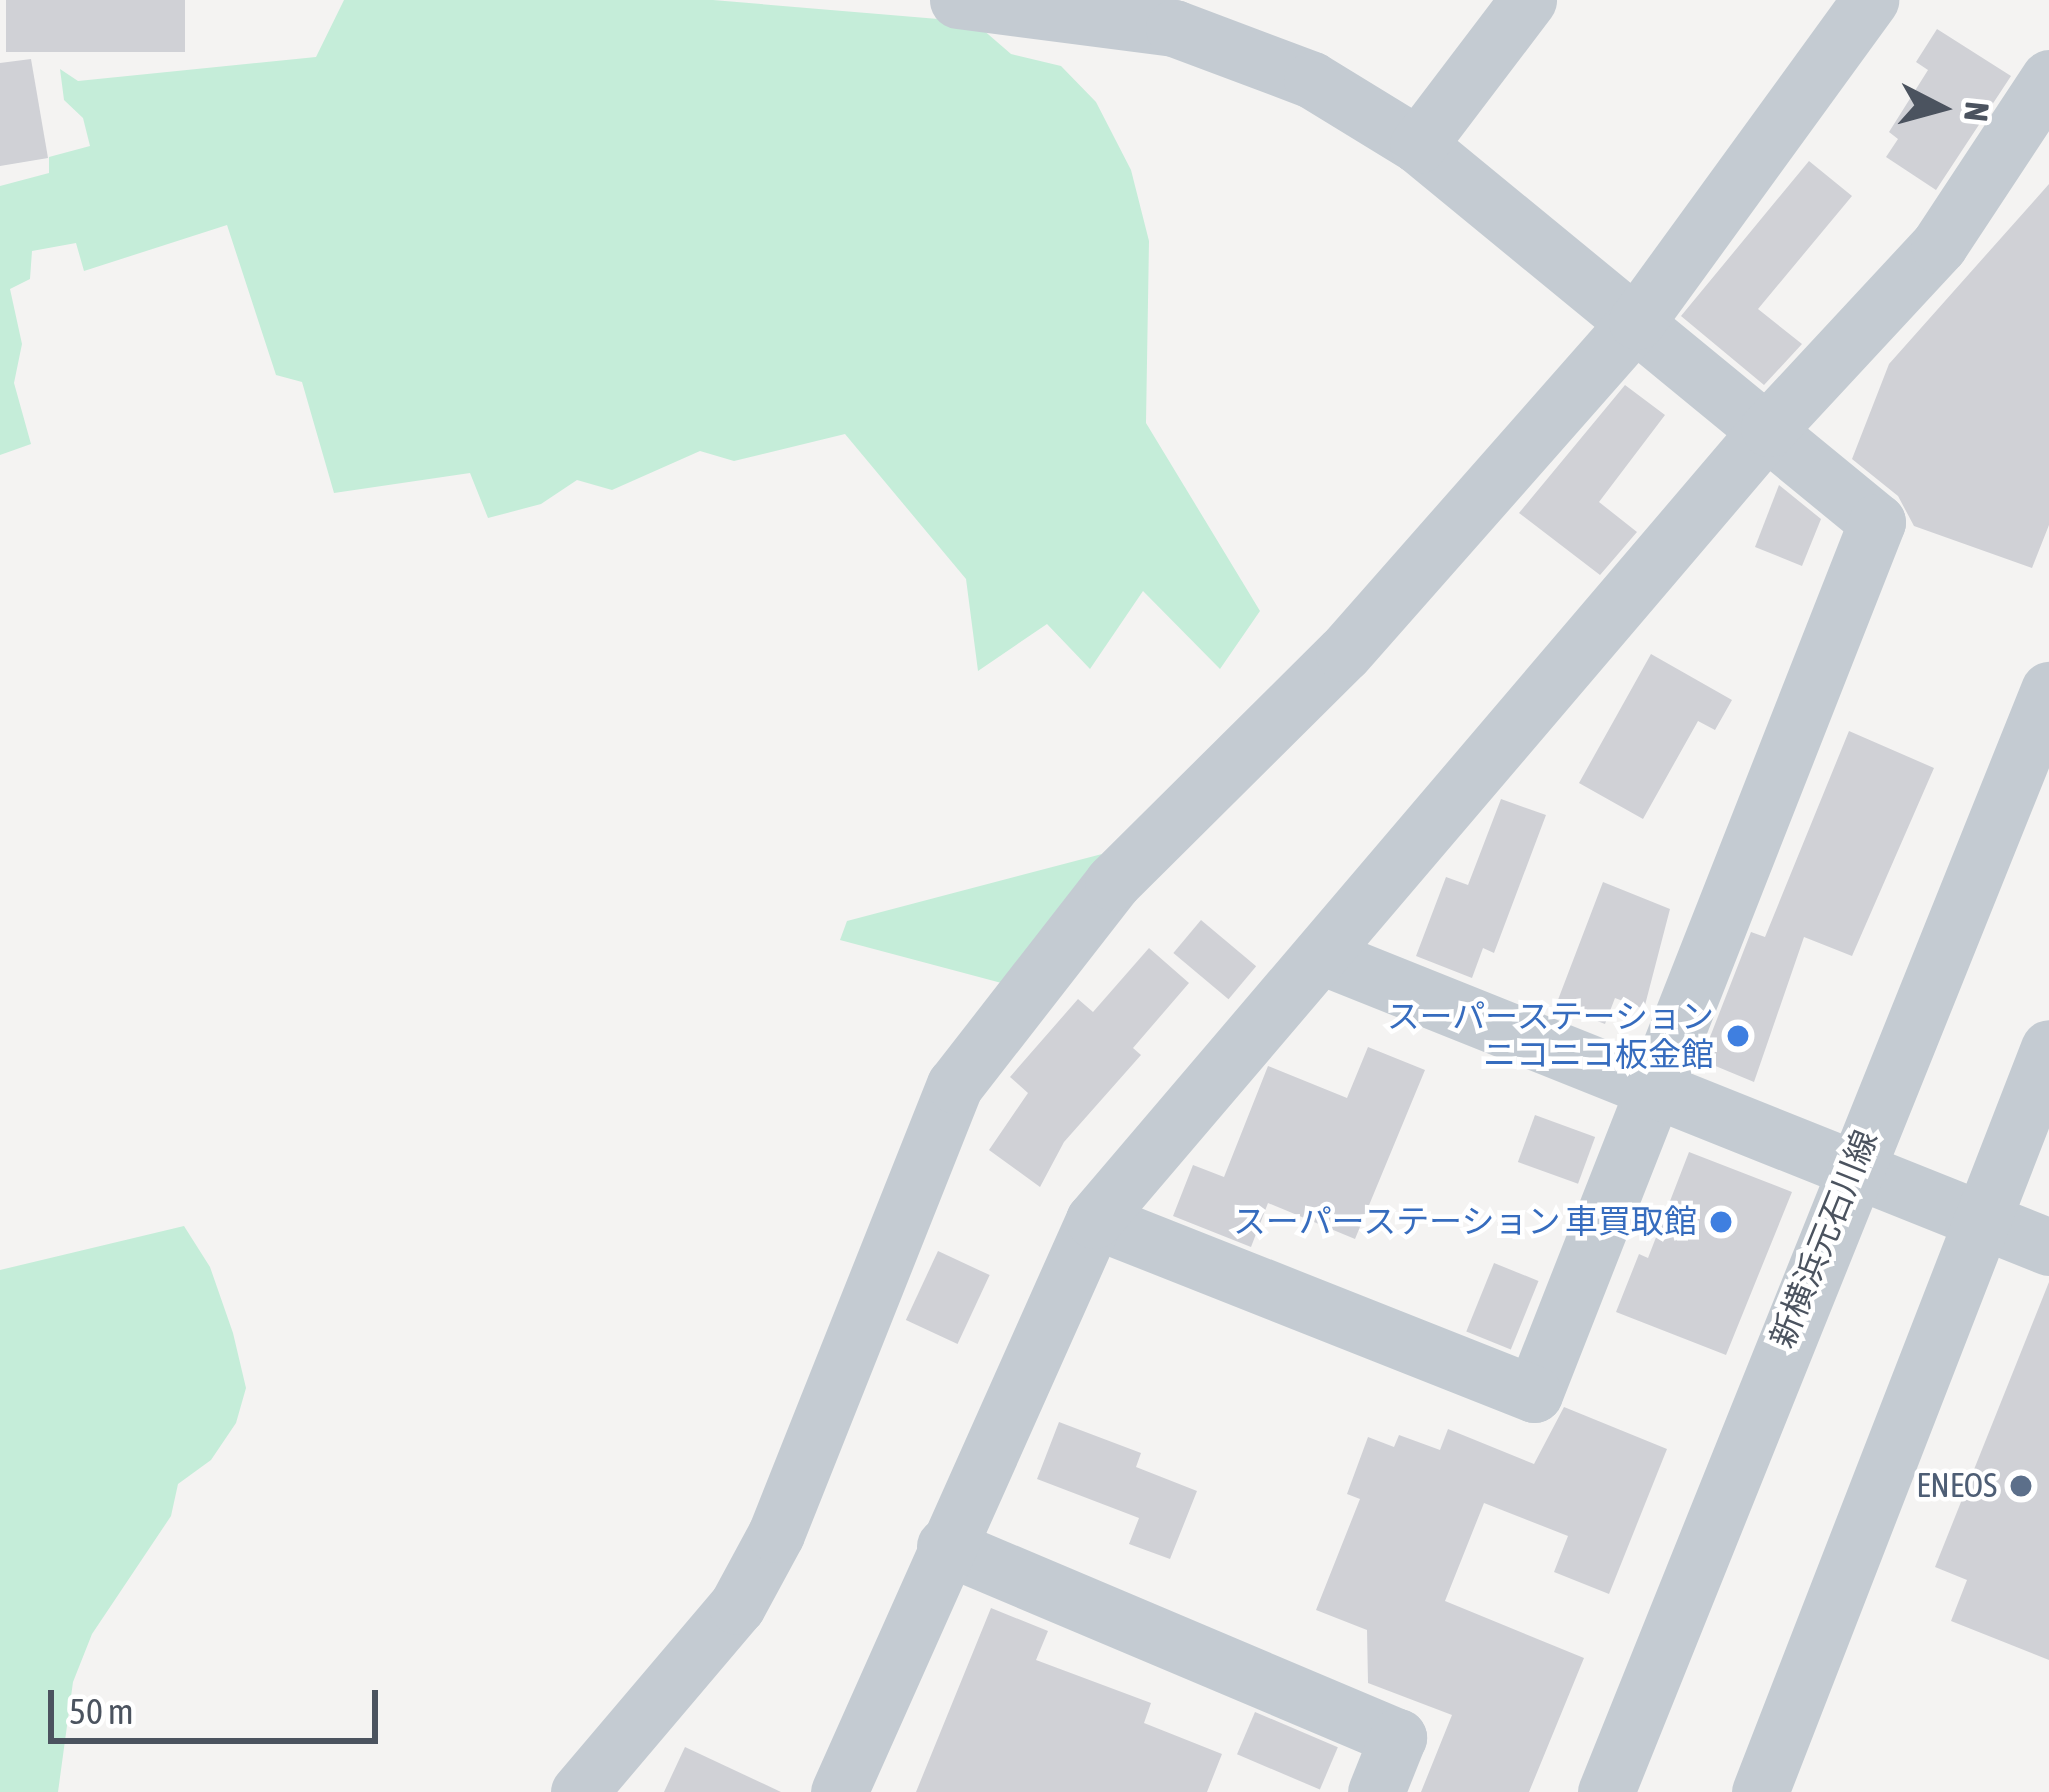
<!DOCTYPE html>
<html>
<head>
<meta charset="utf-8">
<style>
	body { margin:0 }
	#map { position:relative; width:2049px; height:1792px; overflow:hidden; background:#f4f3f2; font-family:"Asap Condensed","Noto Sans JP",sans-serif }
	div>[style] { position:absolute }
	.green>* { inset:0; background:#c5edd9 }
	.building>* { inset:0; background:#d0d1d6; transform-origin:0 0 }
	.minor>* { height:57px; margin:-28.5px; padding:0 28.5px; transform-origin:28.5px; border-radius:28.5px; background:#c4cbd2 }
	.dots>* { width:33px; height:33px; translate:-50% -50%; box-sizing:border-box; border:6px solid #fff; border-radius:50% }
	span { translate:-50% -50%; white-space:nowrap; text-align:center; line-height:1.15; -webkit-text-stroke:9px #fff; paint-order:stroke }
	.shop-label { font-size:33px; color:#366cbe }
	.right { translate:-100% -50%; text-align:right }
	.street-label { font-size:33px; color:#4b535f }
	.service-label { font-size:33px; color:#4e5e75 }
	.north { position:absolute; left:1881px; top:48px; width:120px; height:120px; -webkit-text-stroke:9px #fff; paint-order:stroke; rotate:96deg; font-size:33px; font-weight:700; line-height:48px; text-align:center; color:#4b535f }
	.north::after { content:''; display:block; margin:auto; width:42px; height:54px; background:#4b535f; clip-path:polygon(50% 0,100% 100%,50% 72%,0 100%) }
	.scale { position:absolute; left:48px; top:1690px; width:330px; height:54px; box-sizing:border-box; border:6px solid #4b535f; border-top:0; padding-left:15px; font-size:36px; line-height:42px; white-space:nowrap; color:#4b535f; -webkit-text-stroke:9px #fff; paint-order:stroke }
</style>
</head>
<body>
<div id="map">
	<div class="green">
		<i style="clip-path:polygon(344px 0,713px 0,974px 22px,1011px 54px,1061px 66px,1096px 102px,1131px 170px,1149px 241px,1146px 423px,1260px 611px,1220px 669px,1143px 591px,1090px 669px,1047px 624px,978px 671px,966px 579px,845px 434px,734px 461px,700px 451px,612px 490px,577px 480px,541px 504px,488px 518px,470px 473px,334px 493px,302px 382px,276px 375px,227px 225px,84px 271px,76px 243px,32px 251px,30px 279px,10px 289px,22px 344px,14px 383px,31px 444px,0 455px,0 186px,49px 173px,49px 157px,90px 146px,83px 118px,64px 100px,60px 69px,78px 81px,316px 57px)"></i>
		<i style="clip-path:polygon(1102px 854px,1009px 985px,840px 940px,847px 921px)"></i>
		<i style="clip-path:polygon(184px 1226px,210px 1267px,233px 1333px,246px 1388px,236px 1423px,211px 1460px,178px 1484px,171px 1516px,92px 1634px,73px 1682px,58px 1792px,0 1792px,0 1270px)"></i>
	</div>
	<div class="building">
		<i style="left:6px;top:0;width:179px;height:52px"></i>
		<i style="clip-path:polygon(1937px 29px,2011px 76px,1936px 190px,1886px 157px,1898px 139px,1889px 132px,1928px 70px,1916px 62px)"></i>
		<i style="clip-path:polygon(31px 59px,48px 158px,0 166px,0 63px)"></i>
		<i style="clip-path:polygon(1809px 161px,1852px 196px,1758px 309px,1802px 344px,1764px 385px,1681px 316px)"></i>
		<i style="clip-path:polygon(2049px 184px,2049px 525px,2032px 568px,1914px 526px,1898px 496px,1852px 459px,1889px 364px)"></i>
		<i style="clip-path:polygon(1625px 385px,1665px 415px,1599px 502px,1637px 532px,1600px 575px,1519px 513px)"></i>
		<i style="clip-path:polygon(1779px 485px,1821px 519px,1802px 566px,1755px 547px)"></i>
		<i style="clip-path:polygon(1651px 654px,1732px 700px,1715px 730px,1698px 721px,1643px 819px,1579px 783px)"></i>
		<i style="clip-path:polygon(1849px 731px,1934px 768px,1852px 956px,1804px 937px,1754px 1082px,1701px 1060px,1751px 932px,1765px 937px)"></i>
		<i style="clip-path:polygon(1501px 799px,1546px 815px,1494px 953px,1483px 948px,1472px 978px,1416px 956px,1446px 877px,1468px 885px)"></i>
		<i style="clip-path:polygon(1603px 882px,1670px 909px,1644px 1009px,1615px 998px,1605px 1024px,1556px 1005px)"></i>
		<i style="left:1201px;top:920px;width:72px;height:43px;rotate:40deg"></i>
		<i style="clip-path:polygon(1149px 948px,1189px 983px,1133px 1048px,1141px 1055px,1064px 1142px,1040px 1187px,989px 1150px,1028px 1093px,1010px 1077px,1078px 999px,1093px 1012px)"></i>
		<i style="clip-path:polygon(1368px 1047px,1425px 1070px,1355px 1239px,1268px 1203px,1251px 1247px,1173px 1216px,1193px 1165px,1224px 1177px,1268px 1066px,1347px 1098px)"></i>
		<i style="left:1535px;top:1115px;width:64px;height:50px;rotate:20deg"></i>
		<i style="clip-path:polygon(1689px 1152px,1792px 1192px,1726px 1355px,1616px 1312px,1639px 1254px,1648px 1258px)"></i>
		<i style="left:938px;top:1251px;width:57px;height:76px;rotate:25deg"></i>
		<i style="left:1494px;top:1263px;width:48px;height:74px;rotate:22deg"></i>
		<i style="clip-path:polygon(2049px 1282px,2049px 1660px,1951px 1621px,1967px 1580px,1935px 1567px)"></i>
		<i style="clip-path:polygon(1564px 1407px,1667px 1449px,1609px 1594px,1554px 1572px,1568px 1536px,1484px 1503px,1445px 1601px,1584px 1658px,1529px 1792px,1421px 1792px,1452px 1715px,1368px 1683px,1367px 1630px,1316px 1610px,1360px 1499px,1347px 1494px,1368px 1437px,1394px 1447px,1399px 1435px,1440px 1450px,1448px 1429px,1534px 1464px)"></i>
		<i style="clip-path:polygon(1059px 1422px,1141px 1453px,1136px 1467px,1197px 1491px,1170px 1559px,1129px 1544px,1139px 1518px,1037px 1479px)"></i>
		<i style="clip-path:polygon(991px 1608px,1048px 1631px,1036px 1660px,1151px 1703px,1144px 1723px,1222px 1754px,1207px 1792px,916px 1792px)"></i>
		<i style="left:1255px;top:1712px;width:90px;height:46px;rotate:23deg"></i>
		<i style="clip-path:polygon(685px 1747px,781px 1792px,664px 1792px)"></i>
	</div>
	<div class="minor">
		<i style="left:958px;top:0;width:218px;rotate:7.4deg"></i>
		<i style="left:1174px;top:28px;width:147px;rotate:20.6deg"></i>
		<i style="left:1312px;top:80px;width:124px;rotate:31.5deg"></i>
		<i style="left:1418px;top:145px;width:594px;rotate:39.4deg"></i>
		<i style="left:1877px;top:522px;width:937px;rotate:111.47deg"></i>
		<i style="left:1534px;top:1394px;width:473px;rotate:-158.4deg"></i>
		<i style="left:1418px;top:145px;width:182px;rotate:-52.8deg"></i>
		<i style="left:1324px;top:957px;width:781px;rotate:21.8deg"></i>
		<i style="left:945px;top:1546px;width:492px;rotate:22.9deg"></i>
		<i style="left:1398px;top:1737px;width:59px;rotate:111.8deg"></i>
		<i style="left:579px;top:1792px;width:244px;rotate:-49.7deg"></i>
		<i style="left:737px;top:1606px;width:82px;rotate:-61.6deg"></i>
		<i style="left:776px;top:1534px;width:483px;rotate:-68.3deg"></i>
		<i style="left:955px;top:1085px;width:257px;rotate:-52.1deg"></i>
		<i style="left:1113px;top:882px;width:325px;rotate:-44.8deg"></i>
		<i style="left:1344px;top:653px;width:443px;rotate:-48.6deg"></i>
		<i style="left:1637px;top:321px;width:397px;rotate:-54deg"></i>
		<i style="left:839px;top:1792px;width:626px;rotate:-65.97deg"></i>
		<i style="left:1094px;top:1220px;width:1041px;rotate:-49.56deg"></i>
		<i style="left:1769px;top:428px;width:250px;rotate:-47.1deg"></i>
		<i style="left:1939px;top:245px;width:200px;rotate:-56.6deg"></i>
		<i style="left:1606px;top:1792px;width:1188px;rotate:-68.1deg"></i>
		<i style="left:1760px;top:1792px;width:798px;rotate:-68.77deg"></i>
	</div>
	<div class="dots">
		<i style="left:1738px;top:1036px;background:#3f7fe0"></i>
		<i style="left:1721px;top:1222px;background:#3f7fe0"></i>
		<i style="left:2021px;top:1486px;background:#5c6f8a"></i>
	</div>
	<div class="shop-label">
		<span class="right" style="left:1714px;top:1036px">スーパーステーション<br>ニコニコ板金館</span>
		<span class="right" style="left:1697px;top:1222px">スーパーステーション 車買取館</span>
	</div>
	<div class="street-label">
		<span style="left:1824px;top:1239px;rotate:-68deg">新横浜元石川線</span>
	</div>
	<div class="service-label">
		<span class="right" style="left:1997px;top:1486px">ENEOS</span>
	</div>
	<div class="north">N</div>
	<div class="scale">50 m</div>
</div>
</body>
</html>
